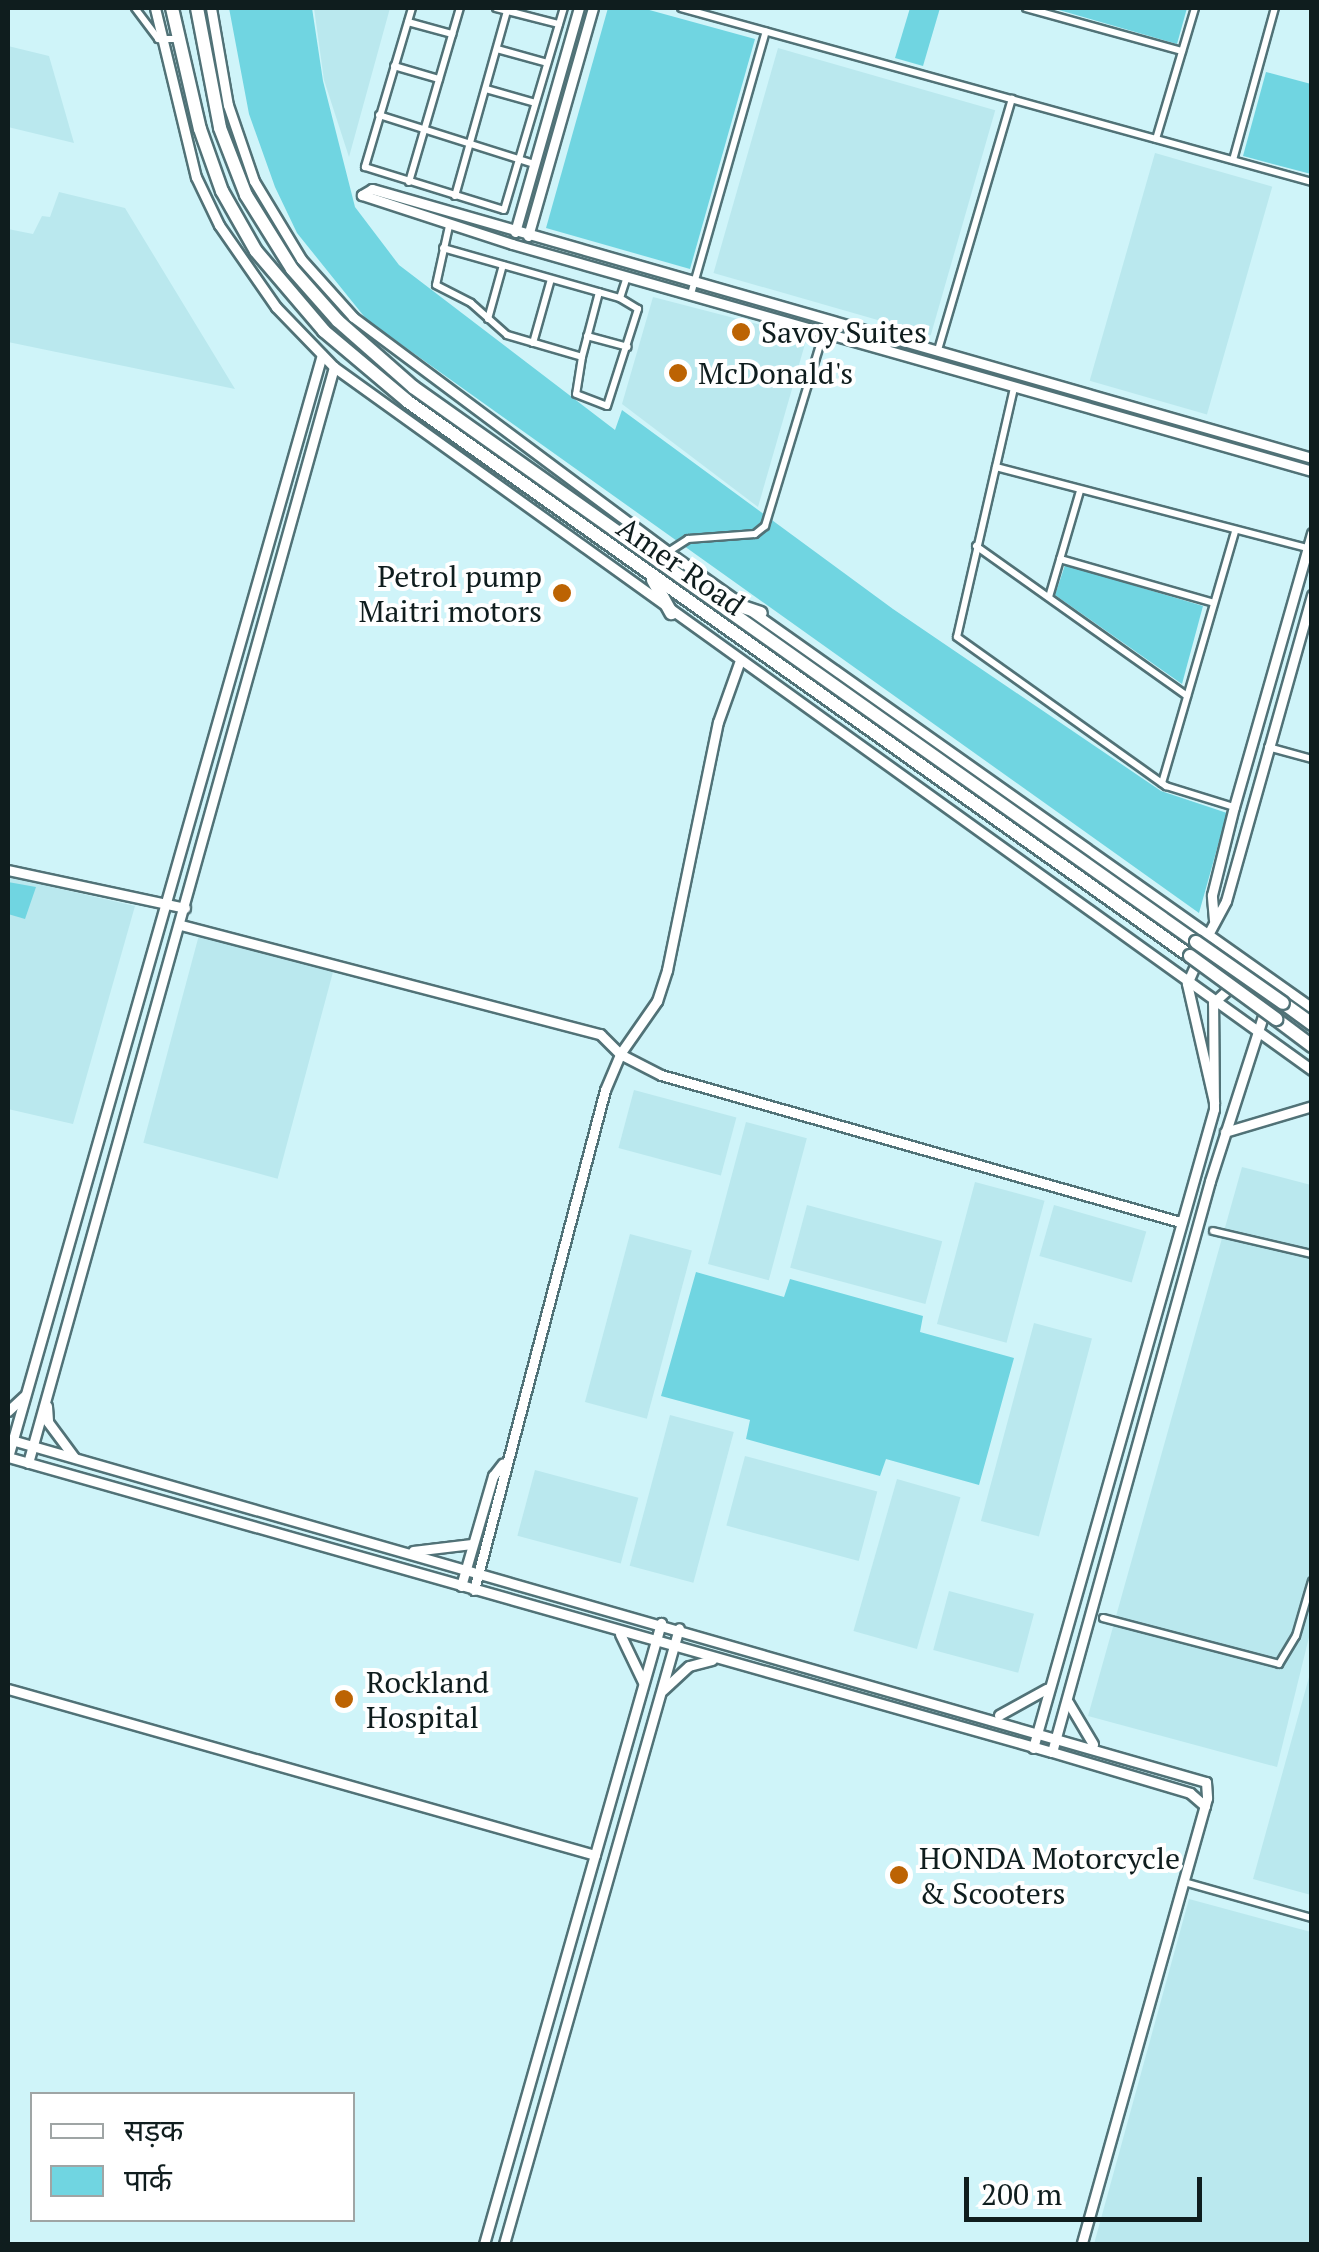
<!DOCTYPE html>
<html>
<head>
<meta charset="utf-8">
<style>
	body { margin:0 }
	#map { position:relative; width:1319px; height:2252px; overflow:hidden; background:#cff4f9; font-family:"PT Serif","Noto Sans Devanagari",serif }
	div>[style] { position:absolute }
	.built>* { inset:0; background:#bae8ee; transform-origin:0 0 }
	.green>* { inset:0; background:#70d5e1 }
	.roads { filter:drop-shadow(2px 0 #517277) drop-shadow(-2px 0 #517277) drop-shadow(0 2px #517277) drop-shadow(0 -2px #517277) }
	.street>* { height:6px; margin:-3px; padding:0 3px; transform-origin:3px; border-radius:3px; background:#fff }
	.secondary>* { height:9px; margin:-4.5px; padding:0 4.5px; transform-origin:4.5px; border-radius:4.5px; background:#fff }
	.highway>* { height:12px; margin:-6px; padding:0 6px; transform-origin:6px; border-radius:6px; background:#fff }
	.bridges { filter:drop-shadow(2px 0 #517277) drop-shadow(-2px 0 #517277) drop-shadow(0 2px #517277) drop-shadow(0 -2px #517277) }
	.highway-bridge>* { height:12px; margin:-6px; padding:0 6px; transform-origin:6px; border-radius:6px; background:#fff }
	.dots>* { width:28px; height:28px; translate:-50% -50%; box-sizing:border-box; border:5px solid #fff; border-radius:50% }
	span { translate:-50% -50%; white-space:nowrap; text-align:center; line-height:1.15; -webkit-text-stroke:8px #fff; paint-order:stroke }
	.poi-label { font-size:30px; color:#0f1d1e }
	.left { translate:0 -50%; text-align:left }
	.right { translate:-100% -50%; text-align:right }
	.street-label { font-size:30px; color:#0f1d1e }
	.frame { position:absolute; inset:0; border:10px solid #0f1d1e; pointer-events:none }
	.legend { position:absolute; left:30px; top:2092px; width:325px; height:130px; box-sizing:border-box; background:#fff; border:2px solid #9fa5a5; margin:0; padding:12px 18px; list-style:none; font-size:30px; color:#0f1d1e }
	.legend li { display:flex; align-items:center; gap:20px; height:50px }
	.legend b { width:50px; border:2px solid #9fa5a5 }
	.scale { position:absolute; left:964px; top:2177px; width:238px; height:45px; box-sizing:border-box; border:5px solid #0f1d1e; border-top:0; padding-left:12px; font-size:30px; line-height:35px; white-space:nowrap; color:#0f1d1e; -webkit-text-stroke:8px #fff; paint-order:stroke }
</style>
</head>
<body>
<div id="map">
	<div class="built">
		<i style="clip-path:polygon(314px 8px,390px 8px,349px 157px,324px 80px)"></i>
		<i style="clip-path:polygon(8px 46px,49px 56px,74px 143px,8px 127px)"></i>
		<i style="left:778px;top:48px;width:226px;height:234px;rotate:16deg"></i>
		<i style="left:1155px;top:153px;width:122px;height:237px;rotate:16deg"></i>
		<i style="clip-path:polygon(59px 192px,125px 208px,235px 389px,8px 342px,8px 229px,33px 234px,42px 216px,50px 217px)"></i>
		<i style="clip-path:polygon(653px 297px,807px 337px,758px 507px,622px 404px)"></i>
		<i style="clip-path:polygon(8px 877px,135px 906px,73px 1124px,8px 1109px)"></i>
		<i style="left:199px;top:935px;width:139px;height:215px;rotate:15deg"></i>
		<i style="left:634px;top:1090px;width:106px;height:60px;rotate:15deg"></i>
		<i style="left:746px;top:1122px;width:63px;height:147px;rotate:15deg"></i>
		<i style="clip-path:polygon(1242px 1167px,1311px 1185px,1312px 1625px,1277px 1767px,1088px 1716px)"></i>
		<i style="left:975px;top:1182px;width:72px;height:147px;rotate:15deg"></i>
		<i style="left:807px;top:1205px;width:140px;height:65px;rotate:15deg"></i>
		<i style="left:1054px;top:1205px;width:96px;height:53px;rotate:16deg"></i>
		<i style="left:630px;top:1234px;width:64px;height:174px;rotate:15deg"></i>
		<i style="left:1034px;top:1323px;width:60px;height:205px;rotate:15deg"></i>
		<i style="left:670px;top:1415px;width:66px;height:156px;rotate:15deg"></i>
		<i style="left:745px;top:1456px;width:137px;height:72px;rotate:15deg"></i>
		<i style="left:535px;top:1470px;width:107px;height:68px;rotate:15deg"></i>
		<i style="left:897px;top:1479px;width:66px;height:158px;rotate:16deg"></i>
		<i style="left:949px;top:1591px;width:88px;height:61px;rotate:15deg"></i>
		<i style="clip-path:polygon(1311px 1670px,1311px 1895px,1253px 1879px)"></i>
		<i style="clip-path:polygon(1189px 1899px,1311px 1932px,1311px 2244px,1094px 2244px)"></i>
	</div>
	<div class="green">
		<i style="clip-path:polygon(229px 8px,312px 8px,323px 81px,355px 207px,399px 265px,615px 430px,622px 410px,893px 609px,1161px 791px,1227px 813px,1199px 913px,367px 320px,297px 233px,275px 187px,249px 114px)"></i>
		<i style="clip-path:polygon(608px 8px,642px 8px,755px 39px,690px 269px,546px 228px)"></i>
		<i style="clip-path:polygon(910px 8px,940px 8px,923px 66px,895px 58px)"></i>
		<i style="clip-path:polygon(1052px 8px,1187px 8px,1177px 44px)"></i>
		<i style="clip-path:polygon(1266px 72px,1311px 84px,1311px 174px,1243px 156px)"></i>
		<i style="clip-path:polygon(1065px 565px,1203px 606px,1182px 684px,1055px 595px)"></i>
		<i style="clip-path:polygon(8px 882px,36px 887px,25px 919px,8px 914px)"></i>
		<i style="clip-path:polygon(696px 1272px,784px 1297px,790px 1279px,923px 1316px,920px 1332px,1014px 1358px,979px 1485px,886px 1459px,880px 1476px,746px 1439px,750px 1420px,661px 1396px)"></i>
	</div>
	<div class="roads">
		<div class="street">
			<i style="left:135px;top:8px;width:39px;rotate:53deg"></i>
			<i style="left:158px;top:39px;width:19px"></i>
			<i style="left:412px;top:8px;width:166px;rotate:106.5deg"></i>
			<i style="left:365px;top:167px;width:145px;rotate:17.2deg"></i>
			<i style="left:504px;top:210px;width:211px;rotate:-73.5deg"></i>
			<i style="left:496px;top:8px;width:65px;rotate:14.3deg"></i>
			<i style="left:681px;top:8px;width:655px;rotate:15.42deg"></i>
			<i style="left:1026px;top:8px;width:162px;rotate:15.4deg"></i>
			<i style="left:408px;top:22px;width:46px;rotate:15.3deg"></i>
			<i style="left:497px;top:49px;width:52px;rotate:15.6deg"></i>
			<i style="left:394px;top:66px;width:47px;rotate:16.1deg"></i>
			<i style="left:486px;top:89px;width:51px;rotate:15.9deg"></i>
			<i style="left:379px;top:115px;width:163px;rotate:17.5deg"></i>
			<i style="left:1156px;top:139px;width:137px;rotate:-73.4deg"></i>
			<i style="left:1233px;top:160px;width:158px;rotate:-74.6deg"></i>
			<i style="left:409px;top:182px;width:181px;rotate:-73.7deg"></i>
			<i style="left:455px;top:196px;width:195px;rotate:-74.3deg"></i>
			<i style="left:449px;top:226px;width:60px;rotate:102.4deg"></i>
			<i style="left:436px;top:285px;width:39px;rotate:27deg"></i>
			<i style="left:471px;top:303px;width:48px;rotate:41.6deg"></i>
			<i style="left:507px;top:335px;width:78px;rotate:16.3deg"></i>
			<i style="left:582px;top:357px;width:37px;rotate:99deg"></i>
			<i style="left:576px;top:394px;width:33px;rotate:21deg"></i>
			<i style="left:607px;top:406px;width:102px;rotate:-72.3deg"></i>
			<i style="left:638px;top:309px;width:21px;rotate:-149deg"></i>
			<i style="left:620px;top:298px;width:22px;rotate:-72deg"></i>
			<i style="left:443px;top:248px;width:184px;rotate:15.8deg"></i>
			<i style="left:691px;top:294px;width:273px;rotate:-74.1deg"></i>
			<i style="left:488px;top:319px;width:56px;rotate:-74.5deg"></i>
			<i style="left:587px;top:336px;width:42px;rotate:15deg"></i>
			<i style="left:533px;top:343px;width:66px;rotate:-74.3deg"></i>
			<i style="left:938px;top:350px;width:262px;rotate:-73.6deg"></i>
			<i style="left:582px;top:357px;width:67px;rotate:-75.3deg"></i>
			<i style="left:1014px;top:388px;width:255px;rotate:102.9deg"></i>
			<i style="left:957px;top:637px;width:257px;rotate:35.5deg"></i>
			<i style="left:1166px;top:786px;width:71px;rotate:17.2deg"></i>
			<i style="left:996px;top:467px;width:321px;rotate:14.6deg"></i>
			<i style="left:976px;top:546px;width:259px;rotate:35.4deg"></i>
			<i style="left:668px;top:552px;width:24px;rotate:-33deg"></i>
			<i style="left:688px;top:539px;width:67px;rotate:-4.3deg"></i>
			<i style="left:755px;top:534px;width:13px;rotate:-39deg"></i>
			<i style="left:765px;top:526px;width:216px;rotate:-73.1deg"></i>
			<i style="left:1060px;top:559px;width:160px;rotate:15.9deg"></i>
			<i style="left:1049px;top:597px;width:110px;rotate:-73.7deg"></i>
			<i style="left:1268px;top:747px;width:46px;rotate:15.3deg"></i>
			<i style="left:1162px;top:783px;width:262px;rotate:-73.8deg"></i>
			<i style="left:1213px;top:1231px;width:102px;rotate:13.1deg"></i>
			<i style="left:1103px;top:1618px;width:182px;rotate:14.6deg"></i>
			<i style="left:1279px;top:1664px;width:33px;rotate:-59deg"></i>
			<i style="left:1296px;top:1636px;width:57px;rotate:-73.8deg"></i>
			<i style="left:1184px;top:1882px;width:133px;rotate:15.7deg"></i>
		</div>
		<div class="secondary">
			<i style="left:155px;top:8px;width:174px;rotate:76.4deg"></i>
			<i style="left:196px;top:177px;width:53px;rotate:64.4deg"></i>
			<i style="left:219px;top:225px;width:100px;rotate:55.2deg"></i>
			<i style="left:276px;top:307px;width:83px;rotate:46deg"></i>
			<i style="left:334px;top:367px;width:1204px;rotate:35.71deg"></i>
			<i style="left:211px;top:8px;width:98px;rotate:80.1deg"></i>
			<i style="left:228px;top:105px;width:80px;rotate:71.1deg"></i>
			<i style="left:254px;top:181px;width:91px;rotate:58.9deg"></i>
			<i style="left:301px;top:259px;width:78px;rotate:48.1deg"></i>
			<i style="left:353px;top:317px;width:393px;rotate:36.7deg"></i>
			<i style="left:668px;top:552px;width:789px;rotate:35.3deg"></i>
			<i style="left:515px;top:232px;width:233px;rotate:-74.1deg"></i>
			<i style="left:528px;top:236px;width:237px;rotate:-74.1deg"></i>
			<i style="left:1312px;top:458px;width:978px;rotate:-164.03deg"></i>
			<i style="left:372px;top:189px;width:12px;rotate:149deg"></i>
			<i style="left:362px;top:195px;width:158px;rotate:18.1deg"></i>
			<i style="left:512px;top:244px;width:832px;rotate:15.84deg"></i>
			<i style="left:8px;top:870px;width:181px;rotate:12.1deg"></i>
			<i style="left:1214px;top:920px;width:25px;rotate:-95deg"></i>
			<i style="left:1212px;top:895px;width:91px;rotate:-76deg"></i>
			<i style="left:1234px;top:807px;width:285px;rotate:-74.1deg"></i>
			<i style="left:181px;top:925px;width:433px;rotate:14.6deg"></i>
			<i style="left:600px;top:1034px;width:28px;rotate:45deg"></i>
			<i style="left:620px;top:1054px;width:46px;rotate:27.1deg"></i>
			<i style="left:661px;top:1075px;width:539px;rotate:15.81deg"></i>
			<i style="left:1205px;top:940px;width:44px;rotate:-61.7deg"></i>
			<i style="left:1226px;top:901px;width:318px;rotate:-74.3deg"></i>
			<i style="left:1198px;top:959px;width:27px;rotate:114deg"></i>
			<i style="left:1187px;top:984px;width:121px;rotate:77.1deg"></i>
			<i style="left:1225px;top:1132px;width:91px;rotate:-16.6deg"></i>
			<i style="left:47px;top:1406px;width:16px;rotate:86deg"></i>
			<i style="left:48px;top:1422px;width:44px;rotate:53.4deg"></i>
			<i style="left:8px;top:1411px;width:22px;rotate:-43deg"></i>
			<i style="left:8px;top:1439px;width:1246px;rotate:15.98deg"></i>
			<i style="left:1206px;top:1782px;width:16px;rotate:86deg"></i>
			<i style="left:1207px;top:1798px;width:463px;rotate:105.7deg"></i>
			<i style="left:8px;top:1457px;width:1085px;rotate:15.78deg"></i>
			<i style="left:1052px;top:1752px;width:144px;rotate:16.5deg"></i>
			<i style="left:1190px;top:1793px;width:20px;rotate:41deg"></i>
			<i style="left:8px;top:1457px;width:1146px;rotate:-74.1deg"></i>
			<i style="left:28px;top:1463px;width:1138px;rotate:-74.4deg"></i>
			<i style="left:413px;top:1551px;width:59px;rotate:-6.8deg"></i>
			<i style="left:461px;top:1586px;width:115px;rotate:-73.8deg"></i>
			<i style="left:493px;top:1476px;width:16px;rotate:-52deg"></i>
			<i style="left:474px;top:1590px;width:517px;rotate:-75.32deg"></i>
			<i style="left:605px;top:1090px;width:39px;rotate:-67deg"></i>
			<i style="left:620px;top:1054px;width:65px;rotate:-55.1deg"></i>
			<i style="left:657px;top:1001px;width:33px;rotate:-72deg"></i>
			<i style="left:667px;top:970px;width:253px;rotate:-78.4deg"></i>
			<i style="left:718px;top:722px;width:63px;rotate:-70.4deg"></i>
			<i style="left:620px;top:1634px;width:53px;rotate:64.4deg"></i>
			<i style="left:8px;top:1689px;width:610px;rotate:15.79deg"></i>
			<i style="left:663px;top:1690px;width:35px;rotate:-43deg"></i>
			<i style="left:689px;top:1666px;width:24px;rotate:-15deg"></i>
			<i style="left:1068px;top:1702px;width:49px;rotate:59.2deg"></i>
			<i style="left:999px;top:1715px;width:54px;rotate:-29deg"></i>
			<i style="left:1033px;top:1748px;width:664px;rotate:-74.18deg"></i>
			<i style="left:1214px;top:1109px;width:106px;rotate:-90.5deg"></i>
			<i style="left:1213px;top:1003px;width:47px;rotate:-42.4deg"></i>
			<i style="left:1052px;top:1752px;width:592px;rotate:-74.53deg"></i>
			<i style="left:1210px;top:1181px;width:183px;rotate:-72.2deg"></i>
			<i style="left:484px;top:2244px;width:646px;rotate:-74.09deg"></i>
			<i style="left:504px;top:2244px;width:640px;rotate:-74.14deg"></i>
		</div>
		<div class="highway">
			<i style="left:172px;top:8px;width:124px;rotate:77deg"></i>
			<i style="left:200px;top:129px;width:66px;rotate:70.5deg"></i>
			<i style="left:222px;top:191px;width:69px;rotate:60.5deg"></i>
			<i style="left:256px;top:251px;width:105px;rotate:49.6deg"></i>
			<i style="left:324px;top:331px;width:109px;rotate:40.1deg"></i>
			<i style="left:407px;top:401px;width:960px;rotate:35.33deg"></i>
			<i style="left:197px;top:8px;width:122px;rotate:79.1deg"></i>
			<i style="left:220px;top:128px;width:72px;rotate:68.8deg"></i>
			<i style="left:246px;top:195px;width:87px;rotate:58.1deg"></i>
			<i style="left:292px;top:269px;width:69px;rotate:48.5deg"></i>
			<i style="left:338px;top:321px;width:100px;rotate:41.3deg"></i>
			<i style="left:413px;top:387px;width:960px;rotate:35.33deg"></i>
			<i style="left:653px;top:580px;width:38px;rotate:61deg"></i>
			<i style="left:716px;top:598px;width:47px;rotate:18.4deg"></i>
			<i style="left:1283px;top:1003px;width:36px;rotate:36deg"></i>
			<i style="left:1276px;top:1019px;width:45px;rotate:36.9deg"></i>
		</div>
	</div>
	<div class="bridges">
		<div class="highway-bridge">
			<i style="left:1196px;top:942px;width:106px;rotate:35deg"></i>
			<i style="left:1190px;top:956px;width:107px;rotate:36.2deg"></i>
		</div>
	</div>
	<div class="dots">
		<i style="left:741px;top:332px;background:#bc6303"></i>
		<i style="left:678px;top:373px;background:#bc6303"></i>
		<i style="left:562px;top:593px;background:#bc6303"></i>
		<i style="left:344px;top:1699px;background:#bc6303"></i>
		<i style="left:899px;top:1875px;background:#bc6303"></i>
	</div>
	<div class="poi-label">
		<span class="left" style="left:761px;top:332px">Savoy Suites</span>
		<span class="left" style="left:698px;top:373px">McDonald's</span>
		<span class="right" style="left:542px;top:593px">Petrol pump<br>Maitri motors</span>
		<span class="left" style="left:366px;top:1699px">Rockland<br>Hospital</span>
		<span class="left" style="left:919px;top:1875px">HONDA Motorcycle<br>&amp; Scooters</span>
	</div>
	<div class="street-label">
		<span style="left:681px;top:566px;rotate:35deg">Amer Road</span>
	</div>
	<div class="frame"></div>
	<ul class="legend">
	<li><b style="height:12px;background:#fff"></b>सड़क</li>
	<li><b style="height:28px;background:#70d5e1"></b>पार्क</li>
	</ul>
	<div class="scale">200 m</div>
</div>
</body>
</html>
